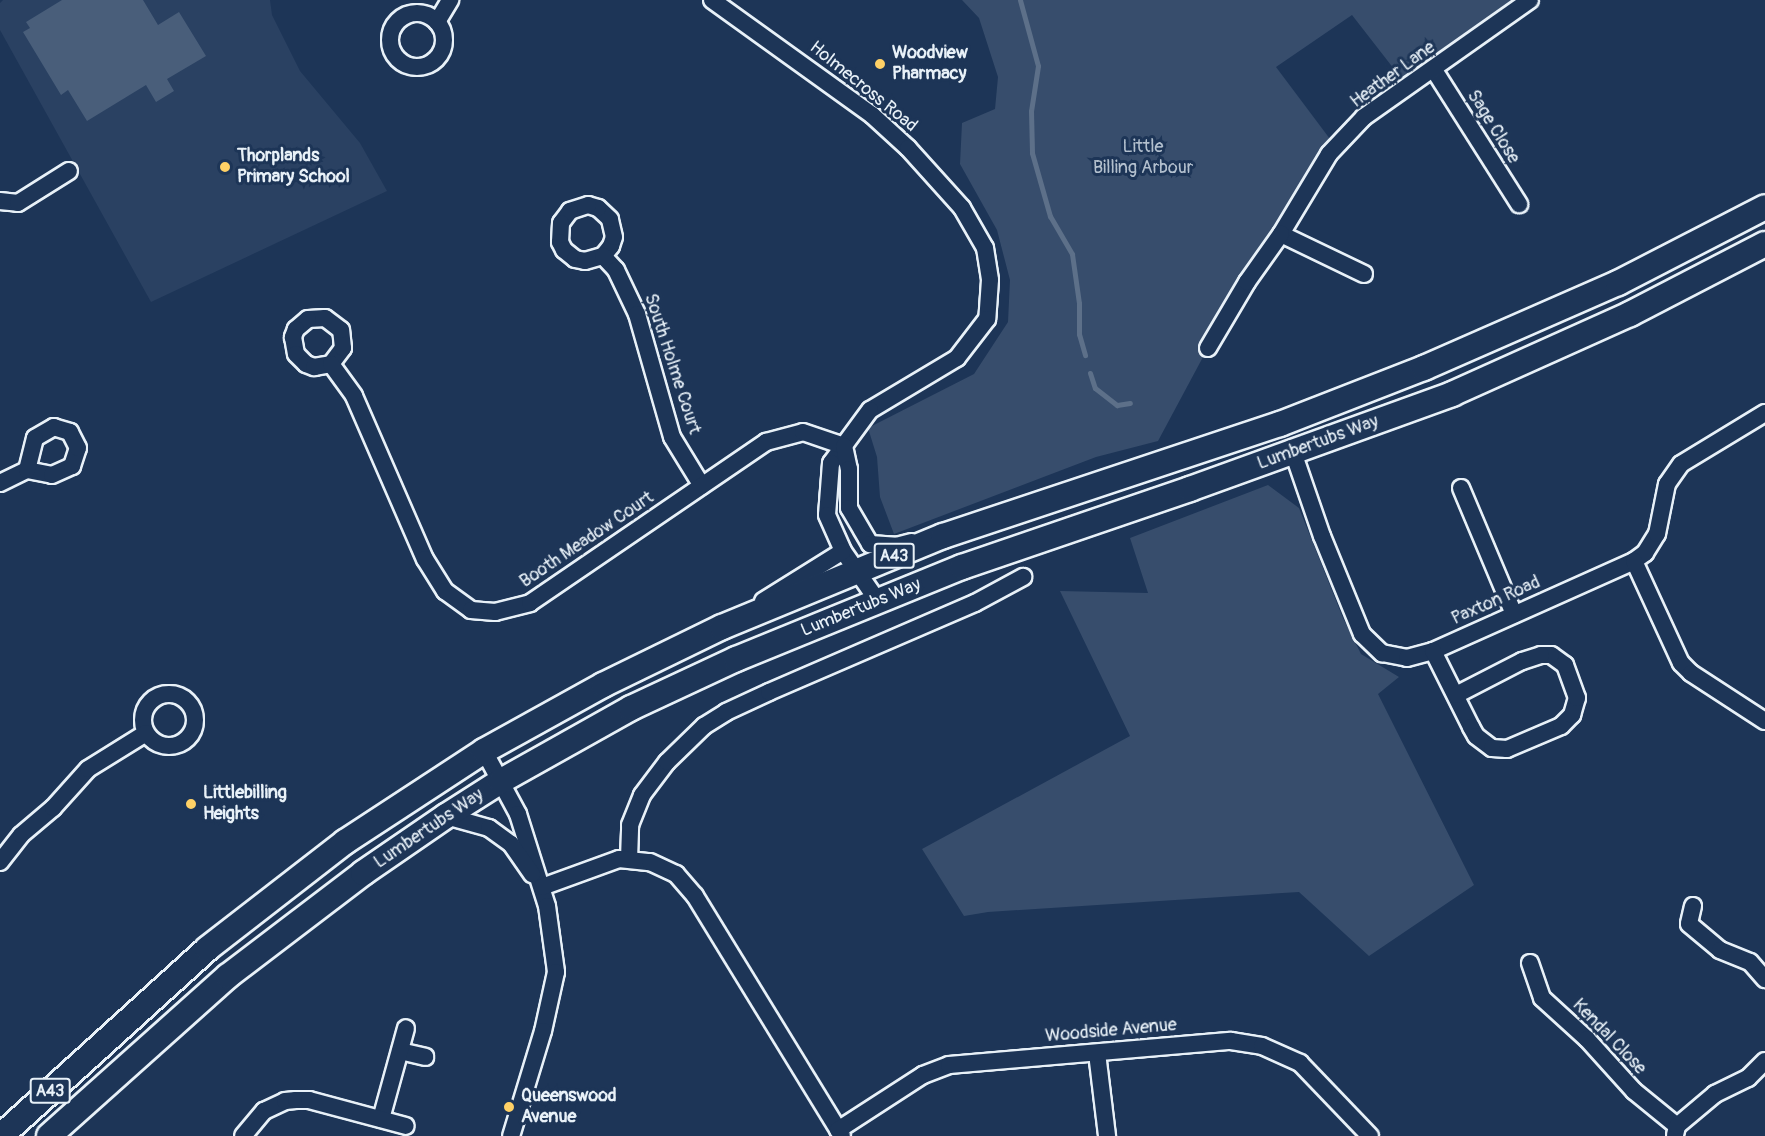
<!DOCTYPE html>
<html>
<head>
<meta charset="utf-8">
<style>
	body { margin:0 }
	#map { position:relative; width:1765px; height:1136px; overflow:hidden; background:#1d3557; font-family:Pangolin,sans-serif }
	div>[style] { position:absolute }
	.built>* { inset:0; background:#2a4162 }
	.green>* { inset:0; background:#374d6c }
	.stream>* { height:5px; margin:-2.5px; padding:0 2.5px; transform-origin:2.5px; border-radius:2.5px; background:#5d7089 }
	.building>* { inset:0; background:#495e7a }
	.roads { filter:drop-shadow(2px 0 #e8f1f8) drop-shadow(-2px 0 #e8f1f8) drop-shadow(0 2px #e8f1f8) drop-shadow(0 -2px #e8f1f8) }
	.minor>* { height:16px; margin:-8px; padding:0 8px; transform-origin:8px; border-radius:8px; background:#1d3557 }
	.minor>.ring { margin:-8px; padding:0; box-sizing:content-box; background:none; border:16px solid #1d3557; border-radius:50% }
	.highway>* { height:24px; margin:-12px; padding:0 12px; transform-origin:12px; border-radius:12px; background:#1d3557 }
	.dots>* { width:16px; height:16px; translate:-50% -50%; box-sizing:border-box; border:3px solid #1d3557; border-radius:50% }
	span { translate:-50% -50%; white-space:nowrap; text-align:center; line-height:1.15; -webkit-text-stroke:6px #1d3557; paint-order:stroke }
	.shield-label span { padding:2px 4px; background:#1d3557; border:2px solid; border-radius:4px; -webkit-text-stroke-width:0 }
	.shield-label { font-size:16px; color:#e8f1f8; font-weight:700 }
	.poi-label { font-size:18px; color:#e8f1f8; font-weight:700 }
	.left { translate:0 -50%; text-align:left }
	.street-label { font-size:18px; color:#e8f1f8 }
	.park-label { font-size:18px; color:#b3c0ce }
</style>
</head>
<body>
<div id="map">
	<div class="built">
		<i style="clip-path:polygon(3px 0,270px 0,272px 15px,300px 71px,360px 143px,387px 191px,151px 302px,0 30px,0 3px)"></i>
	</div>
	<div class="green">
		<i style="clip-path:polygon(962px 0,1528px 0,1408px 87px,1352px 15px,1276px 67px,1336px 147px,1233px 301px,1158px 441px,1096px 457px,894px 534px,880px 497px,877px 457px,868px 428px,974px 374px,1008px 322px,1010px 280px,997px 230px,960px 164px,962px 123px,995px 109px,998px 77px,979px 18px)"></i>
		<i style="clip-path:polygon(1268px 485px,1299px 508px,1343px 618px,1361px 654px,1399px 677px,1378px 694px,1474px 885px,1369px 956px,1299px 892px,988px 912px,964px 916px,922px 849px,1130px 736px,1060px 591px,1148px 593px,1130px 538px)"></i>
	</div>
	<div class="stream">
		<i style="left:1020px;top:0;width:68px;rotate:74.7deg"></i>
		<i style="left:1038px;top:66px;width:46px;rotate:98.8deg"></i>
		<i style="left:1031px;top:111px;width:42px;rotate:88.6deg"></i>
		<i style="left:1032px;top:153px;width:66px;rotate:74.1deg"></i>
		<i style="left:1050px;top:216px;width:44px;rotate:59.9deg"></i>
		<i style="left:1072px;top:254px;width:49px;rotate:81.9deg"></i>
		<i style="left:1079px;top:303px;width:31px;rotate:90deg"></i>
		<i style="left:1079px;top:334px;width:22px;rotate:74deg"></i>
		<i style="left:1090px;top:373px;width:16px;rotate:72deg"></i>
		<i style="left:1095px;top:388px;width:28px;rotate:38deg"></i>
		<i style="left:1117px;top:405px;width:13px;rotate:-9deg"></i>
	</div>
	<div class="building">
		<i style="clip-path:polygon(62px 0,143px 0,158px 25px,179px 12px,206px 56px,167px 79px,174px 91px,156px 102px,146px 85px,87px 121px,68px 90px,61px 95px,23px 32px,30px 28px,26px 22px)"></i>
	</div>
	<div class="roads">
		<div class="minor">
			<i style="left:712px;top:0;width:197px;rotate:35.7deg"></i>
			<i style="left:872px;top:115px;width:49px;rotate:42.5deg"></i>
			<i style="left:908px;top:148px;width:81px;rotate:48deg"></i>
			<i style="left:962px;top:208px;width:46px;rotate:60.1deg"></i>
			<i style="left:985px;top:248px;width:32px;rotate:81deg"></i>
			<i style="left:990px;top:280px;width:39px;rotate:94deg"></i>
			<i style="left:987px;top:319px;width:49px;rotate:127.6deg"></i>
			<i style="left:957px;top:358px;width:101px;rotate:149.1deg"></i>
			<i style="left:870px;top:410px;width:66px;rotate:126.3deg"></i>
			<i style="left:831px;top:463px;width:52px;rotate:94.4deg"></i>
			<i style="left:827px;top:515px;width:39px;rotate:66deg"></i>
			<i style="left:843px;top:551px;width:60px;rotate:55.2deg"></i>
			<i class="ring" style="left:390px;top:13px;width:38px;height:38px"></i>
			<i style="left:437px;top:22px;width:26px;rotate:-59deg"></i>
			<i style="left:1434px;top:70px;width:159px;rotate:57.6deg"></i>
			<i style="left:0;top:201px;width:18px;rotate:6deg"></i>
			<i style="left:18px;top:203px;width:60px;rotate:-32.1deg"></i>
			<i style="left:603px;top:256px;width:13px;rotate:-51deg"></i>
			<i style="left:611px;top:246px;width:9px;rotate:-72deg"></i>
			<i style="left:614px;top:237px;width:18px;rotate:-103deg"></i>
			<i style="left:610px;top:219px;width:16px;rotate:-137deg"></i>
			<i style="left:598px;top:208px;width:10px;rotate:-163deg"></i>
			<i style="left:588px;top:205px;width:19px;rotate:162deg"></i>
			<i style="left:570px;top:211px;width:15px;rotate:127deg"></i>
			<i style="left:561px;top:223px;width:19px;rotate:93deg"></i>
			<i style="left:560px;top:242px;width:9px;rotate:63deg"></i>
			<i style="left:564px;top:250px;width:14px;rotate:39deg"></i>
			<i style="left:575px;top:259px;width:10px;rotate:11deg"></i>
			<i style="left:585px;top:261px;width:19px;rotate:-16deg"></i>
			<i style="left:603px;top:256px;width:19px;rotate:47deg"></i>
			<i style="left:616px;top:270px;width:49px;rotate:64.5deg"></i>
			<i style="left:637px;top:314px;width:128px;rotate:74.1deg"></i>
			<i style="left:672px;top:437px;width:57px;rotate:58.5deg"></i>
			<i style="left:1364px;top:274px;width:92px;rotate:-154.3deg"></i>
			<i style="left:1281px;top:234px;width:93px;rotate:-59deg"></i>
			<i style="left:1329px;top:154px;width:51px;rotate:-46.6deg"></i>
			<i style="left:1364px;top:117px;width:203px;rotate:-35.2deg"></i>
			<i style="left:1208px;top:348px;width:77px;rotate:-59.4deg"></i>
			<i style="left:1247px;top:282px;width:59px;rotate:-54.7deg"></i>
			<i style="left:331px;top:364px;width:20px;rotate:-53deg"></i>
			<i style="left:343px;top:348px;width:18px;rotate:-96deg"></i>
			<i style="left:341px;top:330px;width:20px;rotate:-143deg"></i>
			<i style="left:325px;top:318px;width:17px;rotate:177deg"></i>
			<i style="left:308px;top:319px;width:16px;rotate:140deg"></i>
			<i style="left:296px;top:329px;width:9px;rotate:111deg"></i>
			<i style="left:293px;top:337px;width:17px;rotate:80deg"></i>
			<i style="left:296px;top:354px;width:14px;rotate:45deg"></i>
			<i style="left:306px;top:364px;width:9px;rotate:21deg"></i>
			<i style="left:314px;top:367px;width:17px;rotate:-10deg"></i>
			<i style="left:331px;top:364px;width:39px;rotate:54deg"></i>
			<i style="left:354px;top:396px;width:178px;rotate:66.5deg"></i>
			<i style="left:425px;top:559px;width:38px;rotate:58deg"></i>
			<i style="left:445px;top:591px;width:32px;rotate:36deg"></i>
			<i style="left:471px;top:610px;width:24px;rotate:5deg"></i>
			<i style="left:495px;top:612px;width:36px;rotate:-14deg"></i>
			<i style="left:530px;top:603px;width:286px;rotate:-34.3deg"></i>
			<i style="left:766px;top:442px;width:38px;rotate:-15deg"></i>
			<i style="left:803px;top:432px;width:43px;rotate:18.9deg"></i>
			<i style="left:844px;top:446px;width:24px;rotate:78deg"></i>
			<i style="left:849px;top:469px;width:39px;rotate:90deg"></i>
			<i style="left:849px;top:508px;width:42px;rotate:59.7deg"></i>
			<i style="left:870px;top:544px;width:26px;rotate:4deg"></i>
			<i style="left:896px;top:546px;width:16px;rotate:-14deg"></i>
			<i style="left:1293px;top:452px;width:89px;rotate:71deg"></i>
			<i style="left:1322px;top:536px;width:106px;rotate:67.8deg"></i>
			<i style="left:1362px;top:634px;width:28px;rotate:44deg"></i>
			<i style="left:1382px;top:653px;width:25px;rotate:11deg"></i>
			<i style="left:1407px;top:658px;width:27px;rotate:-15deg"></i>
			<i style="left:1433px;top:651px;width:220px;rotate:-24.1deg"></i>
			<i style="left:1634px;top:561px;width:14px;rotate:-36deg"></i>
			<i style="left:1645px;top:553px;width:22px;rotate:-58deg"></i>
			<i style="left:1657px;top:534px;width:51px;rotate:-78.7deg"></i>
			<i style="left:1667px;top:484px;width:24px;rotate:-55deg"></i>
			<i style="left:1681px;top:464px;width:98px;rotate:-31.3deg"></i>
			<i style="left:0;top:483px;width:30px;rotate:-26deg"></i>
			<i style="left:27px;top:470px;width:25px;rotate:11deg"></i>
			<i style="left:52px;top:475px;width:22px;rotate:-24deg"></i>
			<i style="left:72px;top:466px;width:19px;rotate:-72deg"></i>
			<i style="left:78px;top:448px;width:18px;rotate:-117deg"></i>
			<i style="left:70px;top:432px;width:17px;rotate:-163deg"></i>
			<i style="left:54px;top:427px;width:22px;rotate:150deg"></i>
			<i style="left:35px;top:438px;width:33px;rotate:104deg"></i>
			<i style="left:1461px;top:488px;width:137px;rotate:67.2deg"></i>
			<i style="left:1634px;top:561px;width:112px;rotate:65.3deg"></i>
			<i style="left:1681px;top:663px;width:14px;rotate:45deg"></i>
			<i style="left:1691px;top:673px;width:88px;rotate:33deg"></i>
			<i style="left:763px;top:601px;width:94px;rotate:-32deg"></i>
			<i style="left:1433px;top:651px;width:85px;rotate:63.4deg"></i>
			<i style="left:1471px;top:727px;width:10px;rotate:61deg"></i>
			<i style="left:1476px;top:736px;width:20px;rotate:37deg"></i>
			<i style="left:1492px;top:748px;width:15px;rotate:4deg"></i>
			<i style="left:1507px;top:749px;width:59px;rotate:-23.1deg"></i>
			<i style="left:1561px;top:726px;width:16px;rotate:-45deg"></i>
			<i style="left:1572px;top:715px;width:18px;rotate:-74deg"></i>
			<i style="left:1577px;top:698px;width:35px;rotate:-110deg"></i>
			<i style="left:1565px;top:665px;width:17px;rotate:-144deg"></i>
			<i style="left:1551px;top:655px;width:10px;rotate:180deg"></i>
			<i style="left:1541px;top:655px;width:20px;rotate:162deg"></i>
			<i style="left:1522px;top:661px;width:74px;rotate:152.7deg"></i>
			<i class="ring" style="left:143px;top:694px;width:36px;height:36px"></i>
			<i style="left:484px;top:751px;width:72px;rotate:61.6deg"></i>
			<i style="left:518px;top:814px;width:96px;rotate:72.5deg"></i>
			<i style="left:547px;top:906px;width:67px;rotate:82.2deg"></i>
			<i style="left:556px;top:972px;width:60px;rotate:102.4deg"></i>
			<i style="left:543px;top:1031px;width:110px;rotate:106.9deg"></i>
			<i style="left:446px;top:816px;width:45px;rotate:15.6deg"></i>
			<i style="left:489px;top:828px;width:27px;rotate:36deg"></i>
			<i style="left:511px;top:844px;width:37px;rotate:55deg"></i>
			<i style="left:629px;top:859px;width:34px;rotate:-88deg"></i>
			<i style="left:630px;top:825px;width:32px;rotate:-68deg"></i>
			<i style="left:642px;top:795px;width:41px;rotate:-52.9deg"></i>
			<i style="left:667px;top:762px;width:52px;rotate:-44.2deg"></i>
			<i style="left:704px;top:726px;width:26px;rotate:-32deg"></i>
			<i style="left:726px;top:712px;width:47px;rotate:-24.9deg"></i>
			<i style="left:769px;top:692px;width:224px;rotate:-23.4deg"></i>
			<i style="left:975px;top:603px;width:55px;rotate:-28.4deg"></i>
			<i style="left:0;top:862px;width:34px;rotate:-52deg"></i>
			<i style="left:21px;top:835px;width:42px;rotate:-40.2deg"></i>
			<i style="left:53px;top:808px;width:52px;rotate:-48.1deg"></i>
			<i style="left:88px;top:769px;width:68px;rotate:-31.8deg"></i>
			<i style="left:542px;top:887px;width:82px;rotate:-20deg"></i>
			<i style="left:619px;top:859px;width:31px;rotate:6deg"></i>
			<i style="left:650px;top:862px;width:29px;rotate:25deg"></i>
			<i style="left:676px;top:874px;width:29px;rotate:49deg"></i>
			<i style="left:695px;top:896px;width:281px;rotate:58.5deg"></i>
			<i style="left:1693px;top:906px;width:18px;rotate:103deg"></i>
			<i style="left:1689px;top:924px;width:40px;rotate:40deg"></i>
			<i style="left:1720px;top:950px;width:32px;rotate:22deg"></i>
			<i style="left:1750px;top:962px;width:23px;rotate:49deg"></i>
			<i style="left:1530px;top:963px;width:37px;rotate:71deg"></i>
			<i style="left:1542px;top:998px;width:61px;rotate:42.3deg"></i>
			<i style="left:1587px;top:1039px;width:70px;rotate:47.9deg"></i>
			<i style="left:1634px;top:1091px;width:55px;rotate:39.1deg"></i>
			<i style="left:400px;top:1051px;width:26px;rotate:13deg"></i>
			<i style="left:1097px;top:1053px;width:84px;rotate:83.1deg"></i>
			<i style="left:381px;top:1119px;width:94px;rotate:-74.6deg"></i>
			<i style="left:838px;top:1130px;width:101px;rotate:-32.9deg"></i>
			<i style="left:923px;top:1075px;width:28px;rotate:-21deg"></i>
			<i style="left:949px;top:1065px;width:283px;rotate:-4.9deg"></i>
			<i style="left:1231px;top:1041px;width:31px;rotate:9deg"></i>
			<i style="left:1262px;top:1046px;width:42px;rotate:24.1deg"></i>
			<i style="left:1300px;top:1063px;width:101px;rotate:46.2deg"></i>
			<i style="left:1675px;top:1135px;width:9px;rotate:-77deg"></i>
			<i style="left:1677px;top:1126px;width:50px;rotate:-40.1deg"></i>
			<i style="left:1715px;top:1094px;width:37px;rotate:-26deg"></i>
			<i style="left:1748px;top:1078px;width:24px;rotate:-45deg"></i>
			<i style="left:243px;top:1136px;width:33px;rotate:-50deg"></i>
			<i style="left:264px;top:1111px;width:23px;rotate:-25deg"></i>
			<i style="left:285px;top:1101px;width:11px;rotate:-5deg"></i>
			<i style="left:296px;top:1100px;width:13px"></i>
			<i style="left:309px;top:1100px;width:100px;rotate:15deg"></i>
		</div>
		<div class="highway">
			<i style="left:1px;top:1136px;width:278px;rotate:-42.2deg"></i>
			<i style="left:207px;top:949px;width:175px;rotate:-37.8deg"></i>
			<i style="left:345px;top:842px;width:166px;rotate:-33.2deg"></i>
			<i style="left:484px;top:751px;width:136px;rotate:-29deg"></i>
			<i style="left:603px;top:685px;width:132px;rotate:-26deg"></i>
			<i style="left:722px;top:627px;width:239px;rotate:-22.4deg"></i>
			<i style="left:943px;top:536px;width:355px;rotate:-18.4deg"></i>
			<i style="left:1280px;top:424px;width:155px;rotate:-21.3deg"></i>
			<i style="left:1424px;top:368px;width:212px;rotate:-23.7deg"></i>
			<i style="left:1618px;top:283px;width:165px;rotate:-27.3deg"></i>
			<i style="left:49px;top:1136px;width:240px;rotate:-41.8deg"></i>
			<i style="left:228px;top:976px;width:170px;rotate:-37.3deg"></i>
			<i style="left:363px;top:873px;width:101px;rotate:-34.5deg"></i>
			<i style="left:446px;top:816px;width:65px;rotate:-32.5deg"></i>
			<i style="left:501px;top:781px;width:149px;rotate:-29.3deg"></i>
			<i style="left:631px;top:708px;width:116px;rotate:-25deg"></i>
			<i style="left:736px;top:659px;width:244px;rotate:-22.2deg"></i>
			<i style="left:962px;top:567px;width:241px;rotate:-18.9deg"></i>
			<i style="left:1190px;top:489px;width:279px;rotate:-19.9deg"></i>
			<i style="left:1452px;top:394px;width:195px;rotate:-24.2deg"></i>
			<i style="left:1630px;top:314px;width:152px;rotate:-27.4deg"></i>
		</div>
	</div>
	<div class="dots">
		<i style="left:880px;top:64px;background:#ffd166"></i>
		<i style="left:225px;top:167px;background:#ffd166"></i>
		<i style="left:191px;top:804px;background:#ffd166"></i>
		<i style="left:509px;top:1107px;background:#ffd166"></i>
	</div>
	<div class="shield-label">
		<span style="left:894px;top:556px">A43</span>
		<span style="left:50px;top:1091px">A43</span>
	</div>
	<div class="poi-label">
		<span class="left" style="left:892px;top:64px">Woodview<br>Pharmacy</span>
		<span class="left" style="left:237px;top:167px">Thorplands<br>Primary School</span>
		<span class="left" style="left:203px;top:804px">Littlebilling<br>Heights</span>
		<span class="left" style="left:521px;top:1107px">Queenswood<br>Avenue</span>
	</div>
	<div class="street-label">
		<span style="left:1393px;top:75px;rotate:-36deg">Heather Lane</span>
		<span style="left:863px;top:87px;rotate:39deg">Holmecross Road</span>
		<span style="left:1493px;top:127px;rotate:58deg">Sage Close</span>
		<span style="left:672px;top:364px;rotate:72deg">South Holme Court</span>
		<span style="left:1318px;top:443px;rotate:-20deg">Lumbertubs Way</span>
		<span style="left:587px;top:540px;rotate:-34deg">Booth Meadow Court</span>
		<span style="left:1496px;top:601px;rotate:-24deg">Paxton Road</span>
		<span style="left:861px;top:608px;rotate:-22deg">Lumbertubs Way</span>
		<span style="left:429px;top:829px;rotate:-34deg">Lumbertubs Way</span>
		<span style="left:1111px;top:1031px;rotate:-5deg">Woodside Avenue</span>
		<span style="left:1609px;top:1037px;rotate:46deg">Kendal Close</span>
	</div>
	<div class="park-label">
		<span style="left:1143px;top:158px">Little<br>Billing Arbour</span>
	</div>
</div>
</body>
</html>
